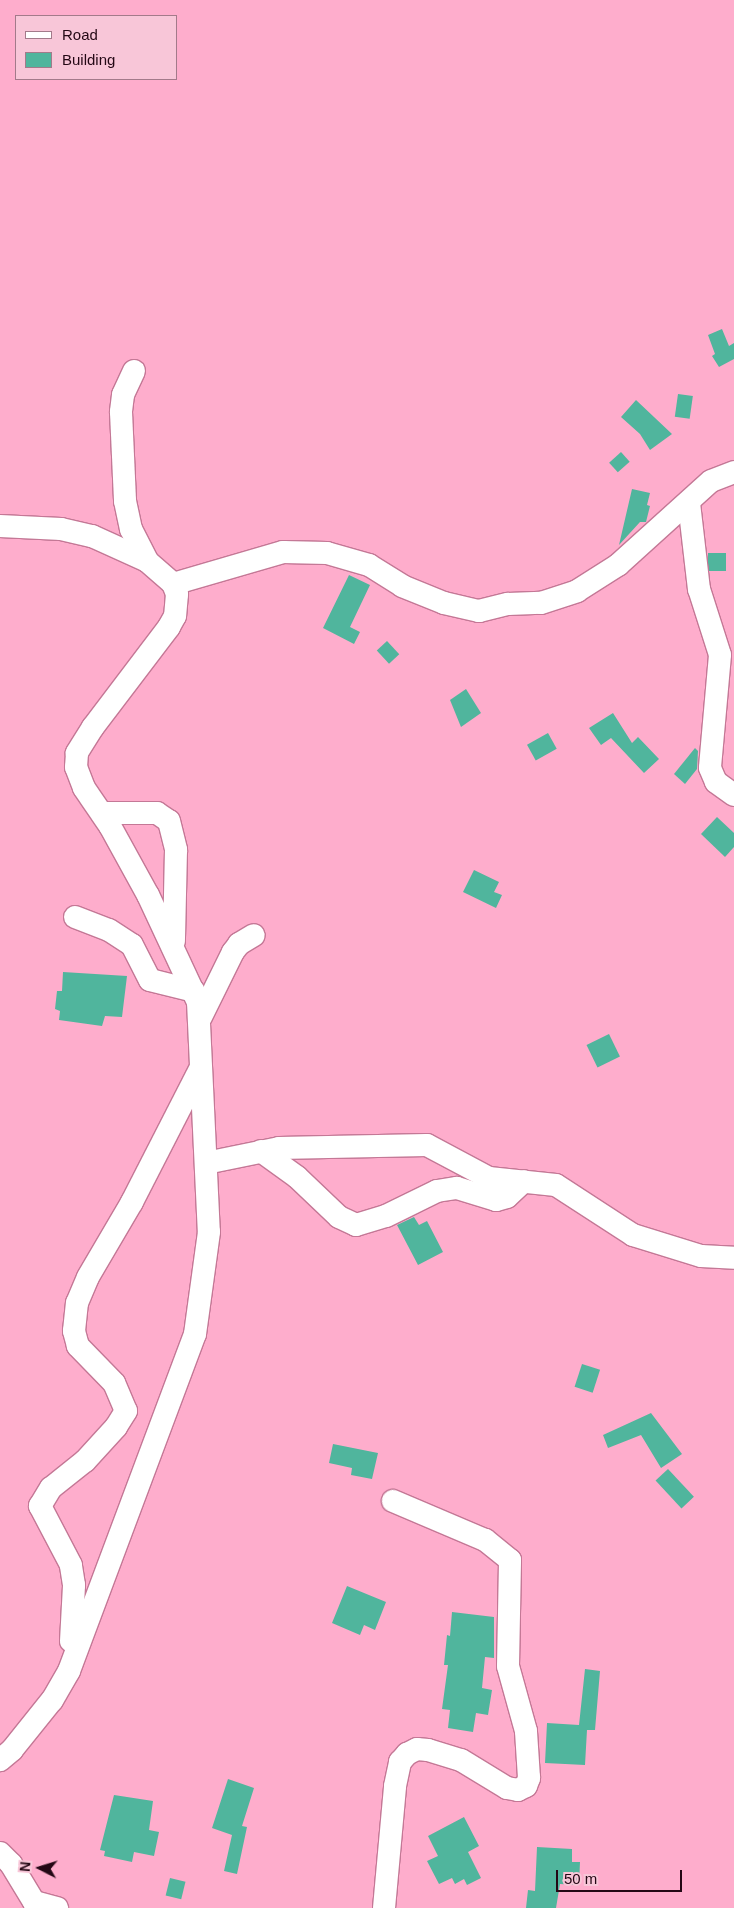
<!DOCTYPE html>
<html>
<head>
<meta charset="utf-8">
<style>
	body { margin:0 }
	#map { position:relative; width:734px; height:1908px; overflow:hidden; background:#feadcc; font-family:Helvetica,sans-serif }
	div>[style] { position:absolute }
	.building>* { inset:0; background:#50b59d; transform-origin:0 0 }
	.roads { filter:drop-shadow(1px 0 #c47896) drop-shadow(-1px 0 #c47896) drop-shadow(0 1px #c47896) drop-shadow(0 -1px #c47896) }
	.minor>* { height:22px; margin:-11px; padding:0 11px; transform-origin:11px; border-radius:11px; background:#fff }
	span { translate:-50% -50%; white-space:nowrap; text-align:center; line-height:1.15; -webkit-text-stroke:5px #f8c6d8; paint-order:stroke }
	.legend { position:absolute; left:15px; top:15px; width:162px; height:65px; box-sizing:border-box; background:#f8c6d8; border:1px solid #a37a8a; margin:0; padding:6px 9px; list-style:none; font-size:15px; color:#240815 }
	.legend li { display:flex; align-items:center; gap:10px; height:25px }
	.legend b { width:25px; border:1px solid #a37a8a }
	.north { position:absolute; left:15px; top:1843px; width:50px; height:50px; -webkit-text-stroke:4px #f8c6d8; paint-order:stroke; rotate:275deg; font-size:14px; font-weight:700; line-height:20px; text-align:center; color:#240815 }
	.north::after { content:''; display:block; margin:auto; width:18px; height:22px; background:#240815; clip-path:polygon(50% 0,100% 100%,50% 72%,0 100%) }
	.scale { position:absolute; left:556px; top:1870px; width:126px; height:22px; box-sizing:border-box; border:2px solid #240815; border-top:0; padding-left:6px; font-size:15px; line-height:18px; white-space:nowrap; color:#240815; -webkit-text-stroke:4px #f8c6d8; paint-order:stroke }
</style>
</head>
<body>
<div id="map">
	<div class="building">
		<i style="clip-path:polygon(722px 329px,729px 346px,734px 343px,734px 359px,719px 367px,712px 356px,715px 354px,708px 335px)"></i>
		<i style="left:678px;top:394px;width:15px;height:23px;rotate:8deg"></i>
		<i style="clip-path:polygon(636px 400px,672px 434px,650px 450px,640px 434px,621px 417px)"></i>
		<i style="left:621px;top:452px;width:13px;height:16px;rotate:48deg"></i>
		<i style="clip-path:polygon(632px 489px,650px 493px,647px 505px,650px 506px,646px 522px,640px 522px,619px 545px)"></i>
		<i style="left:708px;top:553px;width:18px;height:18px"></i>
		<i style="clip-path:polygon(349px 575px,370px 585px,350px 627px,360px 632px,354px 644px,323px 628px)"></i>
		<i style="left:387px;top:641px;width:18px;height:14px;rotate:47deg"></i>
		<i style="clip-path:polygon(466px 689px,481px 713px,461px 727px,450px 700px)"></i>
		<i style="clip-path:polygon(613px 713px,632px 743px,638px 737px,659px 759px,644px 773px,611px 738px,601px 745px,589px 728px)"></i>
		<i style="left:548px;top:733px;width:18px;height:24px;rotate:61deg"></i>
		<i style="clip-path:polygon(695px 748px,698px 751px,697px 769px,685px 784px,674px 774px)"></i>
		<i style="clip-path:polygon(717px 817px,734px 833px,734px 847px,725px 857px,701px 834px)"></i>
		<i style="clip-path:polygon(474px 870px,499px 882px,494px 892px,502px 895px,496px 908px,463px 892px)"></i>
		<i style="clip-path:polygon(63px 972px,127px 976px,122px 1017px,105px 1016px,102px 1026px,59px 1020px,60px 1011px,55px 1009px,57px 991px,62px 991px)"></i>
		<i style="left:609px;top:1034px;width:25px;height:25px;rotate:64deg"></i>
		<i style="clip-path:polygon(414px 1217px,419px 1225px,427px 1221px,443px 1252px,418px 1265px,397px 1225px)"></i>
		<i style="left:582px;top:1364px;width:19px;height:24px;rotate:18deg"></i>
		<i style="clip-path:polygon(651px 1413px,682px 1454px,661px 1468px,641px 1435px,608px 1448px,603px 1435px)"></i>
		<i style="clip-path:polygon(333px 1444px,378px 1453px,372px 1479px,351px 1475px,352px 1468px,329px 1463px)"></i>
		<i style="left:668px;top:1469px;width:38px;height:17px;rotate:47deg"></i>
		<i style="clip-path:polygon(347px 1586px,386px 1602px,375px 1630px,364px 1625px,360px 1635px,332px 1623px)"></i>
		<i style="clip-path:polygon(452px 1612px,494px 1617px,494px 1658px,485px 1657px,482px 1688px,492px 1690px,488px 1715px,476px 1713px,473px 1732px,448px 1728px,450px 1710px,442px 1709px,448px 1665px,444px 1665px,447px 1635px,450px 1636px)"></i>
		<i style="clip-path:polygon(585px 1669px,600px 1671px,595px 1730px,587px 1730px,585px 1765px,545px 1763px,547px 1723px,579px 1725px)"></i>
		<i style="clip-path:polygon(228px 1779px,254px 1788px,242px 1826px,247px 1827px,237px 1874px,224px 1871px,232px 1835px,212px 1828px)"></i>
		<i style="clip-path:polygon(114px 1795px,153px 1801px,149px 1830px,159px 1832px,154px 1856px,134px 1852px,132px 1862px,104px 1856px,105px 1851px,100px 1850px)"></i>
		<i style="clip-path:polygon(464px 1817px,479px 1846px,468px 1852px,481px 1878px,467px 1885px,464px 1879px,455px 1884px,452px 1878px,439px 1884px,427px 1861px,438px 1856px,428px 1836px)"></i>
		<i style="clip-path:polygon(537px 1847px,572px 1849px,572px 1862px,580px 1862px,579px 1885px,560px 1884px,556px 1908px,526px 1908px,528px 1890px,535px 1891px)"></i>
		<i style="left:170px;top:1878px;width:16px;height:18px;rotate:14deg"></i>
	</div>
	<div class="roads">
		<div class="minor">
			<i style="left:134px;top:371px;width:26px;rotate:115deg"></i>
			<i style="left:123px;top:395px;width:17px;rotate:97deg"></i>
			<i style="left:121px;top:412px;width:89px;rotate:87.4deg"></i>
			<i style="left:125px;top:501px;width:29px;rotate:78deg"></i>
			<i style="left:131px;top:529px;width:36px;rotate:63deg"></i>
			<i style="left:689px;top:503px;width:87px;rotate:83.4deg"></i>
			<i style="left:699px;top:589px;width:69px;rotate:72.3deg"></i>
			<i style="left:720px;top:655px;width:113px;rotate:95.1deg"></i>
			<i style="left:710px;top:768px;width:15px;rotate:67deg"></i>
			<i style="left:716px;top:782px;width:22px;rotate:36deg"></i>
			<i style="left:0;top:526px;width:61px;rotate:2.8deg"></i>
			<i style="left:61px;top:529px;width:32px;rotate:13deg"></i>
			<i style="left:92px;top:536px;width:60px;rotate:24.4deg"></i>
			<i style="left:147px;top:561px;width:35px;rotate:41deg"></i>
			<i style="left:173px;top:584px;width:11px;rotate:68deg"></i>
			<i style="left:177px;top:594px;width:22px;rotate:95deg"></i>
			<i style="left:175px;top:616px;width:13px;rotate:119deg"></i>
			<i style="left:169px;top:627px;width:126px;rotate:127.2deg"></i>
			<i style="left:93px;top:727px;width:31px;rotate:122deg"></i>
			<i style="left:77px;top:753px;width:14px;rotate:94deg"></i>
			<i style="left:76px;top:767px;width:22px;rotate:69deg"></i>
			<i style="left:84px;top:788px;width:46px;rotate:55.6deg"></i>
			<i style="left:110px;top:826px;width:79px;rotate:61.2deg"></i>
			<i style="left:148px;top:895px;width:118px;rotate:65deg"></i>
			<i style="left:198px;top:1002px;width:230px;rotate:87.3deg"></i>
			<i style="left:209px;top:1232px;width:103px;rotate:97.8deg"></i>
			<i style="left:195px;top:1334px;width:360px;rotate:110.5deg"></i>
			<i style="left:69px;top:1671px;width:34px;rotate:120deg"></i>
			<i style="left:52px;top:1700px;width:64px;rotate:128.7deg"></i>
			<i style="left:12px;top:1750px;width:16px;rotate:140deg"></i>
			<i style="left:173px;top:584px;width:115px;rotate:-16.2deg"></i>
			<i style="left:283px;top:552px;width:44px;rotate:1.3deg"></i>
			<i style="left:327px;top:553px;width:44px;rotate:15.9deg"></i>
			<i style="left:369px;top:565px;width:39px;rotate:32deg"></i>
			<i style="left:402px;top:586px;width:45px;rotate:22deg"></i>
			<i style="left:444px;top:603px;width:36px;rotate:13deg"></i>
			<i style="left:479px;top:611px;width:30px;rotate:-14deg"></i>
			<i style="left:508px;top:604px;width:33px;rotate:-2deg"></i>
			<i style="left:541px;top:603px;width:38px;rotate:-18deg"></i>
			<i style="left:577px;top:591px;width:49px;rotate:-32.4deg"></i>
			<i style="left:618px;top:565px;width:125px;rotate:-42.1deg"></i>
			<i style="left:711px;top:481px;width:25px;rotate:-21deg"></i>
			<i style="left:102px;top:813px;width:55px"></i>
			<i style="left:157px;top:813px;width:14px;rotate:34deg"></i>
			<i style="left:169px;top:821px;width:30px;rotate:76deg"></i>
			<i style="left:176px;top:850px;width:91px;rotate:91.3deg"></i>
			<i style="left:75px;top:917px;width:36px;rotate:21deg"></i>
			<i style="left:109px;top:930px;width:27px;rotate:33deg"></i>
			<i style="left:132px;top:945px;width:39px;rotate:63deg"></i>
			<i style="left:150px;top:980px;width:45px;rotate:14deg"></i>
			<i style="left:201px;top:1017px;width:72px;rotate:-63.8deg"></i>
			<i style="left:233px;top:952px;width:10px;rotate:-53deg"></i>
			<i style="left:239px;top:944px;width:17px;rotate:-31deg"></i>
			<i style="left:261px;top:1151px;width:44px;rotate:35.8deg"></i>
			<i style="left:297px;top:1177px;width:58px;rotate:43.6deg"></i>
			<i style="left:339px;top:1217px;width:19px;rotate:25deg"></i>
			<i style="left:356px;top:1225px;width:31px;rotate:-17deg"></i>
			<i style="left:386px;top:1216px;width:57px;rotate:-26.1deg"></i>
			<i style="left:437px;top:1191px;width:20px;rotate:-9deg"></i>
			<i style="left:457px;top:1188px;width:41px;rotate:17.1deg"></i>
			<i style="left:496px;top:1200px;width:11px;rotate:-15deg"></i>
			<i style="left:507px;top:1197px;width:23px;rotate:-43deg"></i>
			<i style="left:206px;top:1163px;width:75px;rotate:-11.6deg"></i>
			<i style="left:279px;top:1148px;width:148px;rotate:-1.2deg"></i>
			<i style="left:427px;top:1145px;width:70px;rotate:28deg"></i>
			<i style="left:489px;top:1178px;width:67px;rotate:6deg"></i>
			<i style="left:556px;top:1185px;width:92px;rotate:33deg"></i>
			<i style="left:633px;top:1235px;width:71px;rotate:17.2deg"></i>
			<i style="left:701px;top:1256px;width:33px;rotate:3deg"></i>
			<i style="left:71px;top:1641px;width:56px;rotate:-86.9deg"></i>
			<i style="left:74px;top:1585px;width:20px;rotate:-99deg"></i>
			<i style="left:71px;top:1565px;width:67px;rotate:-117.7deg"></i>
			<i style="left:40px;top:1506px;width:21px;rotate:-59deg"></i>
			<i style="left:51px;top:1488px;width:43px;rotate:-38.5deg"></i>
			<i style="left:85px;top:1461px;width:46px;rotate:-47.6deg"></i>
			<i style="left:116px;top:1427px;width:19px;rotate:-58deg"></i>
			<i style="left:126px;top:1411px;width:30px;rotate:-113deg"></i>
			<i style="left:114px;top:1383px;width:52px;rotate:-134.2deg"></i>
			<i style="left:78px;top:1346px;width:16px;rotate:-105deg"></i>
			<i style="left:74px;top:1331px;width:28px;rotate:-84deg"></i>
			<i style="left:77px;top:1303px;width:28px;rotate:-67deg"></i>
			<i style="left:88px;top:1277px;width:87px;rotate:-59.6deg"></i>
			<i style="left:132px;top:1202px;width:149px;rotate:-62.9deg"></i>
			<i style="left:0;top:1853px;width:16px;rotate:45deg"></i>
			<i style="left:11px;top:1864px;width:44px;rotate:58.8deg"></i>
			<i style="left:34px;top:1902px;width:24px;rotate:15deg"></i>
			<i style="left:384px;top:1908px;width:122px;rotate:-84.8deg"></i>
			<i style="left:395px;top:1786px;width:25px;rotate:-78deg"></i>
			<i style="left:400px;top:1762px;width:11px;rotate:-49deg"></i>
			<i style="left:407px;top:1754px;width:11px;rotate:-27deg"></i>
			<i style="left:417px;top:1749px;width:11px;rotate:5deg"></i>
			<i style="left:428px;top:1750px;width:34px;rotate:17deg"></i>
			<i style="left:461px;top:1760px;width:54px;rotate:31.3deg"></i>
			<i style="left:507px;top:1788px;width:11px;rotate:10deg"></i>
			<i style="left:518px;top:1790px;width:9px;rotate:-27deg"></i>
			<i style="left:526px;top:1786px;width:9px;rotate:-69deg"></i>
			<i style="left:529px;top:1778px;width:47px;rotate:-93.7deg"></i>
			<i style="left:526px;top:1731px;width:67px;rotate:-105.5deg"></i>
			<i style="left:508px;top:1666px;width:106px;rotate:-88.9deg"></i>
			<i style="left:510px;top:1560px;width:32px;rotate:-141deg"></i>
			<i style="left:485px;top:1540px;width:100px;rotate:-157deg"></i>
		</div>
	</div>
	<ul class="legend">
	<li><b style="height:6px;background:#fff"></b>Road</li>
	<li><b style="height:14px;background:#50b59d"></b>Building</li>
	</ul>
	<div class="north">N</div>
	<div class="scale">50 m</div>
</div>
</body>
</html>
